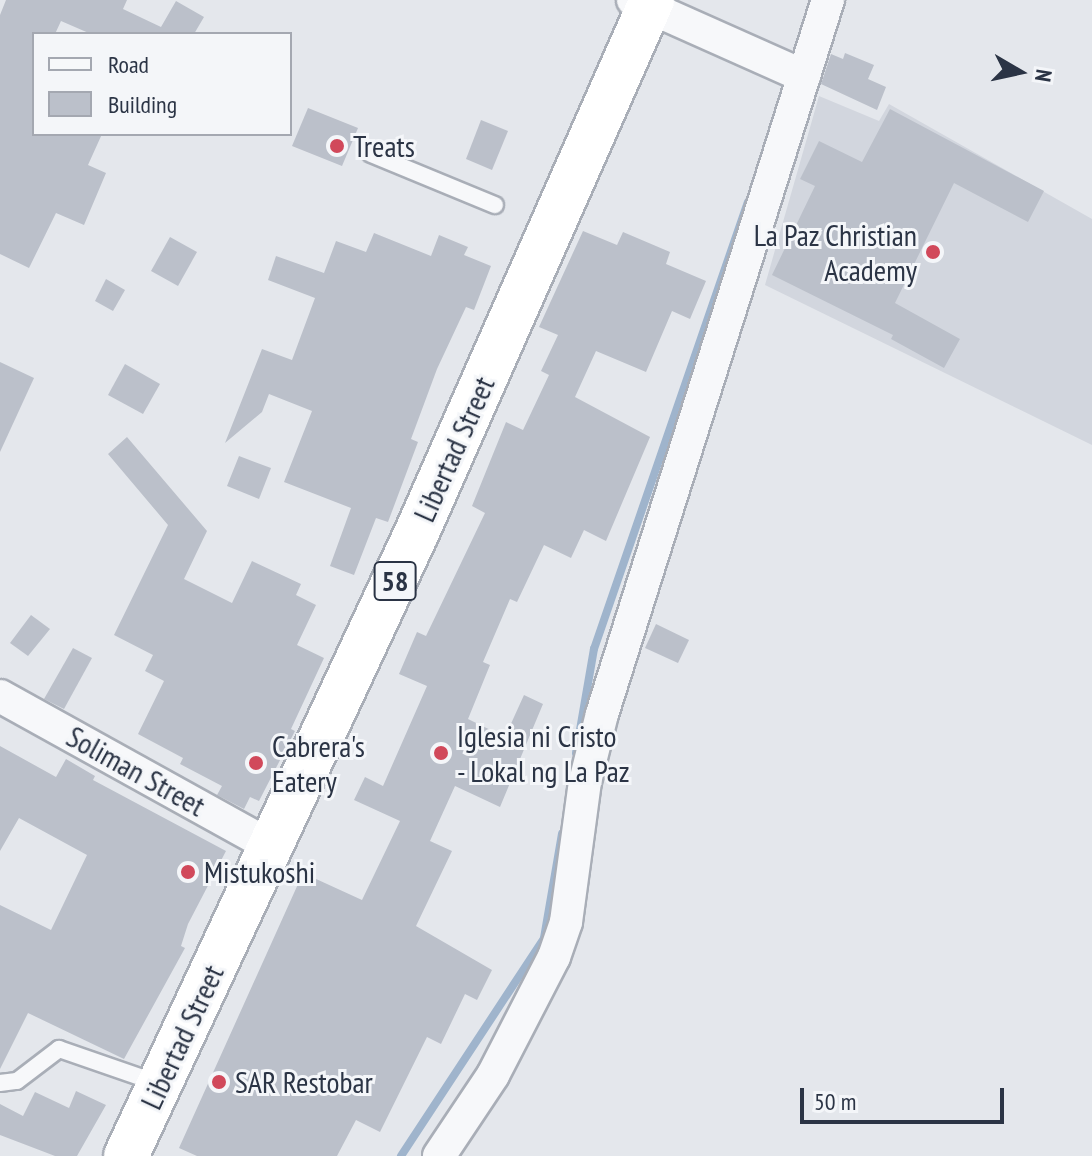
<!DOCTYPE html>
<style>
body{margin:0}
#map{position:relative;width:1092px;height:1156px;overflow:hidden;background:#e4e7ec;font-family:"PT Sans Narrow",sans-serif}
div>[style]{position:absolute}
.built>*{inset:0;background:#d2d6de}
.stream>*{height:8px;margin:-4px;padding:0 4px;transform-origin:4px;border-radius:4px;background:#9fb4cc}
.building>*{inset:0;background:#bbc0ca}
.roads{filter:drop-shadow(2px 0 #a9aeb7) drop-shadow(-2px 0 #a9aeb7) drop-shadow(0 2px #a9aeb7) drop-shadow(0 -2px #a9aeb7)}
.service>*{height:16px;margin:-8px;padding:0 8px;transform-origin:8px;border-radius:8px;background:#f7f8fa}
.minor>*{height:32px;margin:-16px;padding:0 16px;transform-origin:16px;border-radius:16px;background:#f7f8fa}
.trunk>*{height:44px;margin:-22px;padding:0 22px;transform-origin:22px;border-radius:22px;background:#fff}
.dots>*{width:22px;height:22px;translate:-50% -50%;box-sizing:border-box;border:4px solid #f4f6f9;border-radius:50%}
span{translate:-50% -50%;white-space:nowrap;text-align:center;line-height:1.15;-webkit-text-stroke:6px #f4f6f9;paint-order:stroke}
.shield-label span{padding:2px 6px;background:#f4f6f9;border:2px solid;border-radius:6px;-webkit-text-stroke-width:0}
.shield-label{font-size:28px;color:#2b3445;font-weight:700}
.poi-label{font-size:30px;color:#2b3445}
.left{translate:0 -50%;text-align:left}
.right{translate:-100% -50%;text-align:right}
.street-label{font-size:30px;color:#2b3445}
.legend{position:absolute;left:32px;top:32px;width:260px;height:104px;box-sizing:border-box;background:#f4f6f9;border:2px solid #a4a8b1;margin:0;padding:10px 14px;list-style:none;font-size:24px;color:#2b3445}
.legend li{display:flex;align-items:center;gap:16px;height:40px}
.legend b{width:40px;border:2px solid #a4a8b1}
.north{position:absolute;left:980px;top:32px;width:80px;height:80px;-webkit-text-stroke:6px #f4f6f9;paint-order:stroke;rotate:99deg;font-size:22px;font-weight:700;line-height:32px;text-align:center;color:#2b3445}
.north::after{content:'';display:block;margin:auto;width:28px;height:36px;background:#2b3445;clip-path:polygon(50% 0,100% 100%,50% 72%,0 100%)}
.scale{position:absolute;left:800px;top:1088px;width:204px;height:36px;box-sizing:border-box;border:4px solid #2b3445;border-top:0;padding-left:10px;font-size:24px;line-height:28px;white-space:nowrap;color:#2b3445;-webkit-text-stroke:6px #f4f6f9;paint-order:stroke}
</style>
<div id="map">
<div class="built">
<div style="clip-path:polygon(819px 96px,879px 121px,889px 104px,1092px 219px,1092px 445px,765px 285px)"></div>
</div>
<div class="stream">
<div style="left:576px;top:753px;width:106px;rotate:-80.2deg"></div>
<div style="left:594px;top:649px;width:473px;rotate:-71deg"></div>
<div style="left:401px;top:1156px;width:261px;rotate:-56.7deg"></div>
<div style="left:544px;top:938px;width:106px;rotate:-80.2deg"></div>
</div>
<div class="building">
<div style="clip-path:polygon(6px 0,127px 0,123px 9px,161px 27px,176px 1px,204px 17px,194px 34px,91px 34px,61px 21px,55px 34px,34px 34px,34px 134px,102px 134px,88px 165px,106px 173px,84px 225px,56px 213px,29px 268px,0 254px,0 15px)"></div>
<div style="clip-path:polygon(845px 53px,874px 65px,868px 79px,886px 87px,877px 110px,821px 84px,831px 54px,843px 59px)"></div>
<div style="clip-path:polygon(308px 108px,358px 128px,342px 166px,292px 146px)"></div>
<div style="clip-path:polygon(890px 109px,1044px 191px,1028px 222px,954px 183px,895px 303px,960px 339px,944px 368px,891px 339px,893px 335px,772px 275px,815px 186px,800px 179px,819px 141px,862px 162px)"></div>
<div style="clip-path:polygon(481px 120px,508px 131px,492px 170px,466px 159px)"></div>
<div style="clip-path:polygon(583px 231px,617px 245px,623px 232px,670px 252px,666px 264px,706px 281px,690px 319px,672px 311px,646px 372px,596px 351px,575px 397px,650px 437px,606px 541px,584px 530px,571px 558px,544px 545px,517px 602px,510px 599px,483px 662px,490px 665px,468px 719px,505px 737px,524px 695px,543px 704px,500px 807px,455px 786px,430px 841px,452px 851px,416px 926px,492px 970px,477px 1000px,465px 994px,441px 1044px,427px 1037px,380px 1132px,356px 1120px,337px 1156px,197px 1156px,179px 1148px,303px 873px,362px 900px,400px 821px,354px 800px,365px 777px,383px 786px,427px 686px,399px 674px,417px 632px,426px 636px,485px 513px,472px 506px,506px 422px,523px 430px,549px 375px,541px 371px,558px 335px,539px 327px)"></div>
<div style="clip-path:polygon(374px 233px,431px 256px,439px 235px,468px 247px,464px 255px,491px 266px,474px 310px,466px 307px,437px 369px,411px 439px,418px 442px,388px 522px,376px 518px,354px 575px,330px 566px,351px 508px,284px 482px,312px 411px,269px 394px,262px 412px,225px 443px,262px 349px,292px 360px,315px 298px,268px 280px,276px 256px,324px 273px,336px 241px,366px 252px)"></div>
<div style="clip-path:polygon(170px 237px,197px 252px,178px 286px,151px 271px)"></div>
<div style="clip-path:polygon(106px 279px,125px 290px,113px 311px,95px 301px)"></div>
<div style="clip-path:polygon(0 362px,34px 378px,0 452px)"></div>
<div style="clip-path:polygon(125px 364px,160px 384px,143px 414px,108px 395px)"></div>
<div style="clip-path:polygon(127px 437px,207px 531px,184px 579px,232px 603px,252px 561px,301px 584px,296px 595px,316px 605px,297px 645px,324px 658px,291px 729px,295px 731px,259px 801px,250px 797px,244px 809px,217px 795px,222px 786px,180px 764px,183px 758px,138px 734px,164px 681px,145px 671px,153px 655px,114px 635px,168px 525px,108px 454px)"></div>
<div style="clip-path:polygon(239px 456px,271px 468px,259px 499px,227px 486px)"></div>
<div style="clip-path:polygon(31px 615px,50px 629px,28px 656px,10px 643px)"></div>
<div style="clip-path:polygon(656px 624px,689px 640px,678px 663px,645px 648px)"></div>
<div style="clip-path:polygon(73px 648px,92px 658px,64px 709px,44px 699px)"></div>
<div style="clip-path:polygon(0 746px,56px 777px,66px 759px,95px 776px,93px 780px,226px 851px,188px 924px,181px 946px,185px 948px,124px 1059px,28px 1013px,0 1069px,0 905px,51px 930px,87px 855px,19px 818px,0 851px)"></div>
<div style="clip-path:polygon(76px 1091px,106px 1105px,77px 1156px,55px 1156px,0 1135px,0 1104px,23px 1116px,35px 1092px,69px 1108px)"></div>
</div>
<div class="roads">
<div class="service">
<div style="left:371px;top:154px;width:134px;rotate:22.4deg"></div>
<div style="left:0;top:1083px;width:17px;rotate:-7deg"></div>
<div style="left:17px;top:1081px;width:53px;rotate:-37.3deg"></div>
<div style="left:59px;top:1049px;width:104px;rotate:19.1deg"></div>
</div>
<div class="minor">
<div style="left:633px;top:0;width:187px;rotate:24deg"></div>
<div style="left:0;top:696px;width:311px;rotate:29deg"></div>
<div style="left:439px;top:1156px;width:97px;rotate:-56.3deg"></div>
<div style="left:493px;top:1075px;width:133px;rotate:-62.7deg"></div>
<div style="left:554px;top:957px;width:37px;rotate:-71deg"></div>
<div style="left:566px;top:922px;width:141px;rotate:-82.3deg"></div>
<div style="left:585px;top:782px;width:70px;rotate:-76deg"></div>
<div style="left:602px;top:714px;width:749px;rotate:-72.44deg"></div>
</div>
<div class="trunk">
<div style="left:126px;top:1156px;width:689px;rotate:-65deg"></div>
<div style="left:417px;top:532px;width:582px;rotate:-66.17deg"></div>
</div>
</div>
<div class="dots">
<div style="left:337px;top:146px;background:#d1495b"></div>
<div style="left:933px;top:252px;background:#d1495b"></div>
<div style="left:441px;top:753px;background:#d1495b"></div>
<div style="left:256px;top:763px;background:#d1495b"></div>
<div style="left:188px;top:872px;background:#d1495b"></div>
<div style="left:219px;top:1082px;background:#d1495b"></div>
</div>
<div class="shield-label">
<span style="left:395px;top:581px">58</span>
</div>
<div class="poi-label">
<span class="left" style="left:353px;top:146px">Treats</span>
<span class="right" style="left:917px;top:252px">La Paz Christian<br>Academy</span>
<span class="left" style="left:457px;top:753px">Iglesia ni Cristo<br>- Lokal ng La Paz</span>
<span class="left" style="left:272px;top:763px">Cabrera's<br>Eatery</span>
<span class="left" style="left:204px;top:872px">Mistukoshi</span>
<span class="left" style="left:235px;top:1082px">SAR Restobar</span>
</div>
<div class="street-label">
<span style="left:454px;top:449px;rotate:-66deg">Libertad Street</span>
<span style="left:136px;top:771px;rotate:29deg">Soliman Street</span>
<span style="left:182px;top:1037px;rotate:-65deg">Libertad Street</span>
</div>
<ul class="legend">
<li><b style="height:10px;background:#f7f8fa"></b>Road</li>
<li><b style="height:22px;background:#bbc0ca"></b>Building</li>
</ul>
<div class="north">N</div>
<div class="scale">50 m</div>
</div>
